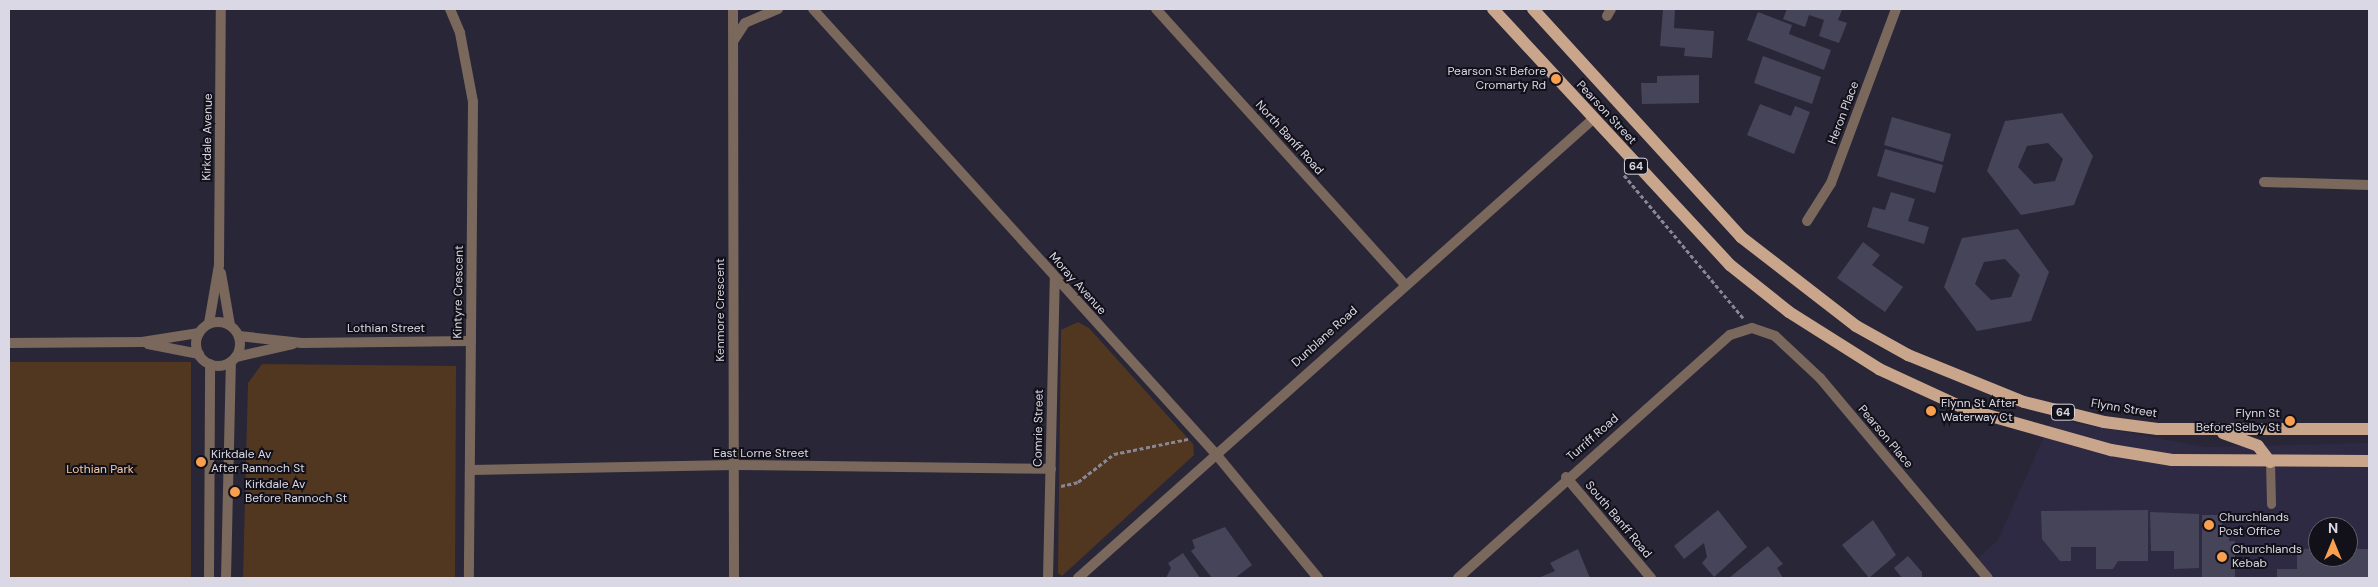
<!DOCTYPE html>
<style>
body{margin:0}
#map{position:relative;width:2378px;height:587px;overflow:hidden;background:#292638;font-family:"DM Sans",sans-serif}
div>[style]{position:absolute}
.built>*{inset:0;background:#2e2a43}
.green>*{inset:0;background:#513620}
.building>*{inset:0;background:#464458}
.path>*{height:3px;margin-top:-1.5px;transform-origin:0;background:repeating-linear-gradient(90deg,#898796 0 4px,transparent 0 6.5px)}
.lane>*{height:9px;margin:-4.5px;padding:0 4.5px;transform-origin:4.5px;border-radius:4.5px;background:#79685b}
.street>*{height:10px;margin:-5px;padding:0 5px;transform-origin:5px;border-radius:5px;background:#79685b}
.street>.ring{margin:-5px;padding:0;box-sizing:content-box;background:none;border:10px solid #79685b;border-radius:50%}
.primary>*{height:12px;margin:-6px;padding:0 6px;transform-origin:6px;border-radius:6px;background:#c9a68b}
.dots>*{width:14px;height:14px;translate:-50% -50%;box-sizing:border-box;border:2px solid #121119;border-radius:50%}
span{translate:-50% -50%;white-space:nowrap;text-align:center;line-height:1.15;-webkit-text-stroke:4px #121119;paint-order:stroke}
.shield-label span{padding:1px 4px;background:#121119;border:1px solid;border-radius:4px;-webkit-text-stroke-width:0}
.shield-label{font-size:11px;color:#d9d8e4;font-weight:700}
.poi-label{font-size:12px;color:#d9d8e4}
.right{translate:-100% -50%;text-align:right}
.left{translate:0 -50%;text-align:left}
.street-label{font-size:12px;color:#d9d8e4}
.park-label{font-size:12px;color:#fac8a2}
.frame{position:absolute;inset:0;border:10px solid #d9d8e4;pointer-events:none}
.north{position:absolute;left:2308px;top:517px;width:50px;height:50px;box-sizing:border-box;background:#121119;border:1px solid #62616a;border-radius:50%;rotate:0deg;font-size:14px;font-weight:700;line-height:20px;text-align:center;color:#d9d8e4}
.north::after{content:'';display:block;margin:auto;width:18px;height:22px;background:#fa9f50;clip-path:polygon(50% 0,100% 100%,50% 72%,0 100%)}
</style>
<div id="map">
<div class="built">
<div style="clip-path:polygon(evenodd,2052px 419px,2206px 447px,2369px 443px,2369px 578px,1992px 578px,1977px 559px,1998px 540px,2052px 419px,2318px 527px,2348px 527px,2348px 557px,2318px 557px,2318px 527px)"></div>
</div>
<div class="green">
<div style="clip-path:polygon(1078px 322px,1089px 328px,1193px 444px,1194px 455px,1062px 576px,1058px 573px,1061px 330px)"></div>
<div style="clip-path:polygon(9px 362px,191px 362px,191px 578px,9px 578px)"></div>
<div style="clip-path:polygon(262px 364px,456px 366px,455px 578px,243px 578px,248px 383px)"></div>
</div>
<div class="building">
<div style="clip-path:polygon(1663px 9px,1675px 9px,1674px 28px,1714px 31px,1712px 58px,1684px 56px,1685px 48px,1660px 46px)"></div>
<div style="clip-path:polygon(1787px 9px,1849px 9px,1842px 10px,1838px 20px,1847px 23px,1839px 43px,1819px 36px,1824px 20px,1809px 15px,1805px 27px,1783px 19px)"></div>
<div style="clip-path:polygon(1758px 12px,1792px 25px,1789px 34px,1831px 50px,1824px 70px,1747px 40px)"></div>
<div style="clip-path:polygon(1763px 56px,1821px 77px,1812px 104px,1754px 83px)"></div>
<div style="clip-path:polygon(1699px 75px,1699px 103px,1642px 104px,1641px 83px,1657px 83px,1657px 76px)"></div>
<div style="clip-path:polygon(1760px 104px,1791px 116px,1795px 106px,1810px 112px,1794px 154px,1747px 135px)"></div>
<div style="clip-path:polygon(evenodd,2062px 113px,2093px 156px,2074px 205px,2021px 215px,1987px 171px,2005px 121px,2062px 113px,2048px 143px,2063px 159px,2055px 181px,2034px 184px,2018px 167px,2027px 146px,2048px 143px)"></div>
<div style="clip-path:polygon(1892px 117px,1951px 134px,1943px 162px,1884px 145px)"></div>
<div style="clip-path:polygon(1885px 149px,1943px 165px,1935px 193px,1877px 176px)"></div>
<div style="clip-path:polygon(1891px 192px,1915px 199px,1908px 221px,1929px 227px,1924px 244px,1867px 227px,1873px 207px,1885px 210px)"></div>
<div style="clip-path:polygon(evenodd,2018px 229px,2049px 272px,2031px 321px,1977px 331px,1944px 287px,1962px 238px,2018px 229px,2005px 259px,2020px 275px,2011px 297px,1991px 300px,1975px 284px,1984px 262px,2005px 259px)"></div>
<div style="clip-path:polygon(1863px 242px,1880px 255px,1872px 265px,1903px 287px,1885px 312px,1837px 278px)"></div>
<div style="clip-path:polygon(1718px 510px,1747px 547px,1714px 577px,1702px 563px,1707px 557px,1704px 543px,1684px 559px,1674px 546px)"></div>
<div style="clip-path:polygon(2148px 510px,2148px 561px,2118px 561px,2113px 569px,2096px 569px,2096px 547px,2071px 547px,2071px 561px,2060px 561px,2042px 539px,2041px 511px)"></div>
<div style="clip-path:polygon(2150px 512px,2199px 514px,2199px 568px,2174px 569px,2174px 551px,2151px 551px)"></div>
<div style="clip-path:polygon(2202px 515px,2222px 515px,2222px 528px,2229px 528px,2229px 541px,2235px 541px,2235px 578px,2202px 578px)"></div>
<div style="clip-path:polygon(1873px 520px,1896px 555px,1869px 578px,1842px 545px)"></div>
<div style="clip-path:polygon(1225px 527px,1252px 565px,1235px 578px,1212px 578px,1191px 551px,1195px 548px,1192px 540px)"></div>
<div style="clip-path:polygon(1768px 546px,1783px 564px,1777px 568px,1783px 578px,1729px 578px)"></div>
<div style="clip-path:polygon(1578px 549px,1590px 578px,1538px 578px,1555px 571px,1550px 563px)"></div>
<div style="clip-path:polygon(2297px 549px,2318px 549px,2318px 557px,2348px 557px,2348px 549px,2369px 549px,2369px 578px,2277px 578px,2277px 569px,2297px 569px)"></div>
<div style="clip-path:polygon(1183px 553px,1200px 578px,1166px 578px,1171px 568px,1168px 563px)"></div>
<div style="clip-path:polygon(1908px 556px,1922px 572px,1922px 578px,1902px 578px,1894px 568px)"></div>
</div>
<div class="path">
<div style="left:1624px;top:175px;width:186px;rotate:50.2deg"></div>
<div style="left:1061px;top:486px;width:17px;rotate:-13deg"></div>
<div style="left:1078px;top:482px;width:46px;rotate:-37.9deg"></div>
<div style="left:1114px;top:454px;width:76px;rotate:-11.5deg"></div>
</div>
<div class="lane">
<div style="left:2270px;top:462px;width:42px;rotate:88.6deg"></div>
</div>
<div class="street">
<div style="left:450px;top:9px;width:26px;rotate:67deg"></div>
<div style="left:460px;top:33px;width:70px;rotate:79.3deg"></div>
<div style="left:473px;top:102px;width:476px;rotate:90.5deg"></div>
<div style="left:733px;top:9px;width:569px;rotate:89.9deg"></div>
<div style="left:813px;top:9px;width:599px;rotate:47.84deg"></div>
<div style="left:1215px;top:453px;width:162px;rotate:50.5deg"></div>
<div style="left:1156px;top:9px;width:370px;rotate:47.9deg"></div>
<div style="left:1607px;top:16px;width:8px;rotate:-60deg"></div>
<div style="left:734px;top:40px;width:20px;rotate:-57deg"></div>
<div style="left:745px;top:23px;width:36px;rotate:-23deg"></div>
<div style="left:2264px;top:182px;width:105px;rotate:1.6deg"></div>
<div style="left:1807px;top:221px;width:45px;rotate:-57.7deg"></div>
<div style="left:1831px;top:183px;width:186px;rotate:-69.5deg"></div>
<div style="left:221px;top:273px;width:53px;rotate:80.2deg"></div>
<div class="ring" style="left:196px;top:322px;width:34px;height:34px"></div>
<div style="left:209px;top:323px;width:59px;rotate:-80.2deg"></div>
<div style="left:219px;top:265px;width:256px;rotate:-89.6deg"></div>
<div style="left:239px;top:336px;width:63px;rotate:6.3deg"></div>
<div style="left:302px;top:343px;width:169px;rotate:-0.7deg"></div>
<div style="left:9px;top:343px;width:133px;rotate:-0.4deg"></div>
<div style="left:142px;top:342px;width:58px;rotate:-9deg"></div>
<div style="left:148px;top:344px;width:52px;rotate:11.1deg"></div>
<div style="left:236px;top:357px;width:58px;rotate:-12.8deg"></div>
<div style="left:471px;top:470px;width:263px;rotate:-1.1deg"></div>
<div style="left:734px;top:465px;width:317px;rotate:0.7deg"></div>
<div style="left:1566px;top:477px;width:132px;rotate:49.9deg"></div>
<div style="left:209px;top:578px;width:214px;rotate:-89.7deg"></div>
<div style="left:226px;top:578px;width:216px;rotate:-88.7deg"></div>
<div style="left:1048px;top:578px;width:300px;rotate:-88.7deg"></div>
<div style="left:1078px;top:578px;width:688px;rotate:-41.7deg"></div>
<div style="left:1458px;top:578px;width:365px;rotate:-41.8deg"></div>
<div style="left:1730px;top:335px;width:23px;rotate:-18deg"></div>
<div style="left:1752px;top:328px;width:24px;rotate:19deg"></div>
<div style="left:1775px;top:336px;width:62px;rotate:43deg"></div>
<div style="left:1820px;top:378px;width:261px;rotate:50deg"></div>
</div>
<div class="primary">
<div style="left:1493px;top:9px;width:349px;rotate:47.2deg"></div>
<div style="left:1730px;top:265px;width:75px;rotate:38.5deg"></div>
<div style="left:1789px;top:312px;width:107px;rotate:32.3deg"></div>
<div style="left:1879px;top:369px;width:96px;rotate:24.7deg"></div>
<div style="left:1966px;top:409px;width:151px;rotate:15.8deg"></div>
<div style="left:2111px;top:450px;width:62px;rotate:9.3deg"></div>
<div style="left:2172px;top:460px;width:197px;rotate:0.3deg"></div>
<div style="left:1533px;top:9px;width:309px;rotate:47.6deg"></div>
<div style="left:1741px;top:237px;width:145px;rotate:37.7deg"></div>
<div style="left:1856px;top:326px;width:60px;rotate:29.1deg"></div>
<div style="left:1908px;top:355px;width:125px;rotate:22.1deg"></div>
<div style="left:2024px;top:402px;width:82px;rotate:14deg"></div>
<div style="left:2104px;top:422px;width:54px;rotate:7.4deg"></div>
<div style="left:2158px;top:429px;width:211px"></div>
<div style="left:2223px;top:433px;width:37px;rotate:20deg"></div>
<div style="left:2258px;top:446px;width:20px;rotate:53deg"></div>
</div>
<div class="dots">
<div style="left:1556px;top:79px;background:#fa9f50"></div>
<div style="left:1931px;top:411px;background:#fa9f50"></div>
<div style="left:2290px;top:421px;background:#fa9f50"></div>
<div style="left:201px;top:462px;background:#fa9f50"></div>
<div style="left:235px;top:492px;background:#fa9f50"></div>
<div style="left:2209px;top:525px;background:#fa9f50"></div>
<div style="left:2222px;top:557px;background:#fa9f50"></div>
</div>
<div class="shield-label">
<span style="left:1636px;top:166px">64</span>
<span style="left:2063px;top:412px">64</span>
</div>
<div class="poi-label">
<span class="right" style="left:1546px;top:79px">Pearson St Before<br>Cromarty Rd</span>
<span class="left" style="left:1941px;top:411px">Flynn St After<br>Waterway Ct</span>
<span class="right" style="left:2280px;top:421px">Flynn St<br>Before Selby St</span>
<span class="left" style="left:211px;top:462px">Kirkdale Av<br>After Rannoch St</span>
<span class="left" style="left:245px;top:492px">Kirkdale Av<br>Before Rannoch St</span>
<span class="left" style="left:2219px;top:525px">Churchlands<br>Post Office</span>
<span class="left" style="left:2232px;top:557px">Churchlands<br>Kebab</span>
</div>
<div class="street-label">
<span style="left:1606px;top:113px;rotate:47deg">Pearson Street</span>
<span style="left:1844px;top:113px;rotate:-69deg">Heron Place</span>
<span style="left:208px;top:137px;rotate:-89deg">Kirkdale Avenue</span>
<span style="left:1289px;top:138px;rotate:48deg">North Banff Road</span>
<span style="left:1077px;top:284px;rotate:48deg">Moray Avenue</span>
<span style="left:459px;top:292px;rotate:-89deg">Kintyre Crescent</span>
<span style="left:721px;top:310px;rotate:-90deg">Kenmore Crescent</span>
<span style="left:386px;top:329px">Lothian Street</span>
<span style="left:1325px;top:337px;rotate:-42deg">Dunblane Road</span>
<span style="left:2124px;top:409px;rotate:9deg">Flynn Street</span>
<span style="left:1039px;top:428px;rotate:-89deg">Comrie Street</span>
<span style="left:1885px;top:437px;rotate:50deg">Pearson Place</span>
<span style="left:1593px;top:438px;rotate:-41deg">Turriff Road</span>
<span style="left:761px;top:454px">East Lorne Street</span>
<span style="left:1618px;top:520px;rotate:50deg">South Banff Road</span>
</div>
<div class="park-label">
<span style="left:100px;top:470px">Lothian Park</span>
</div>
<div class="frame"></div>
<div class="north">N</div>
</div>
